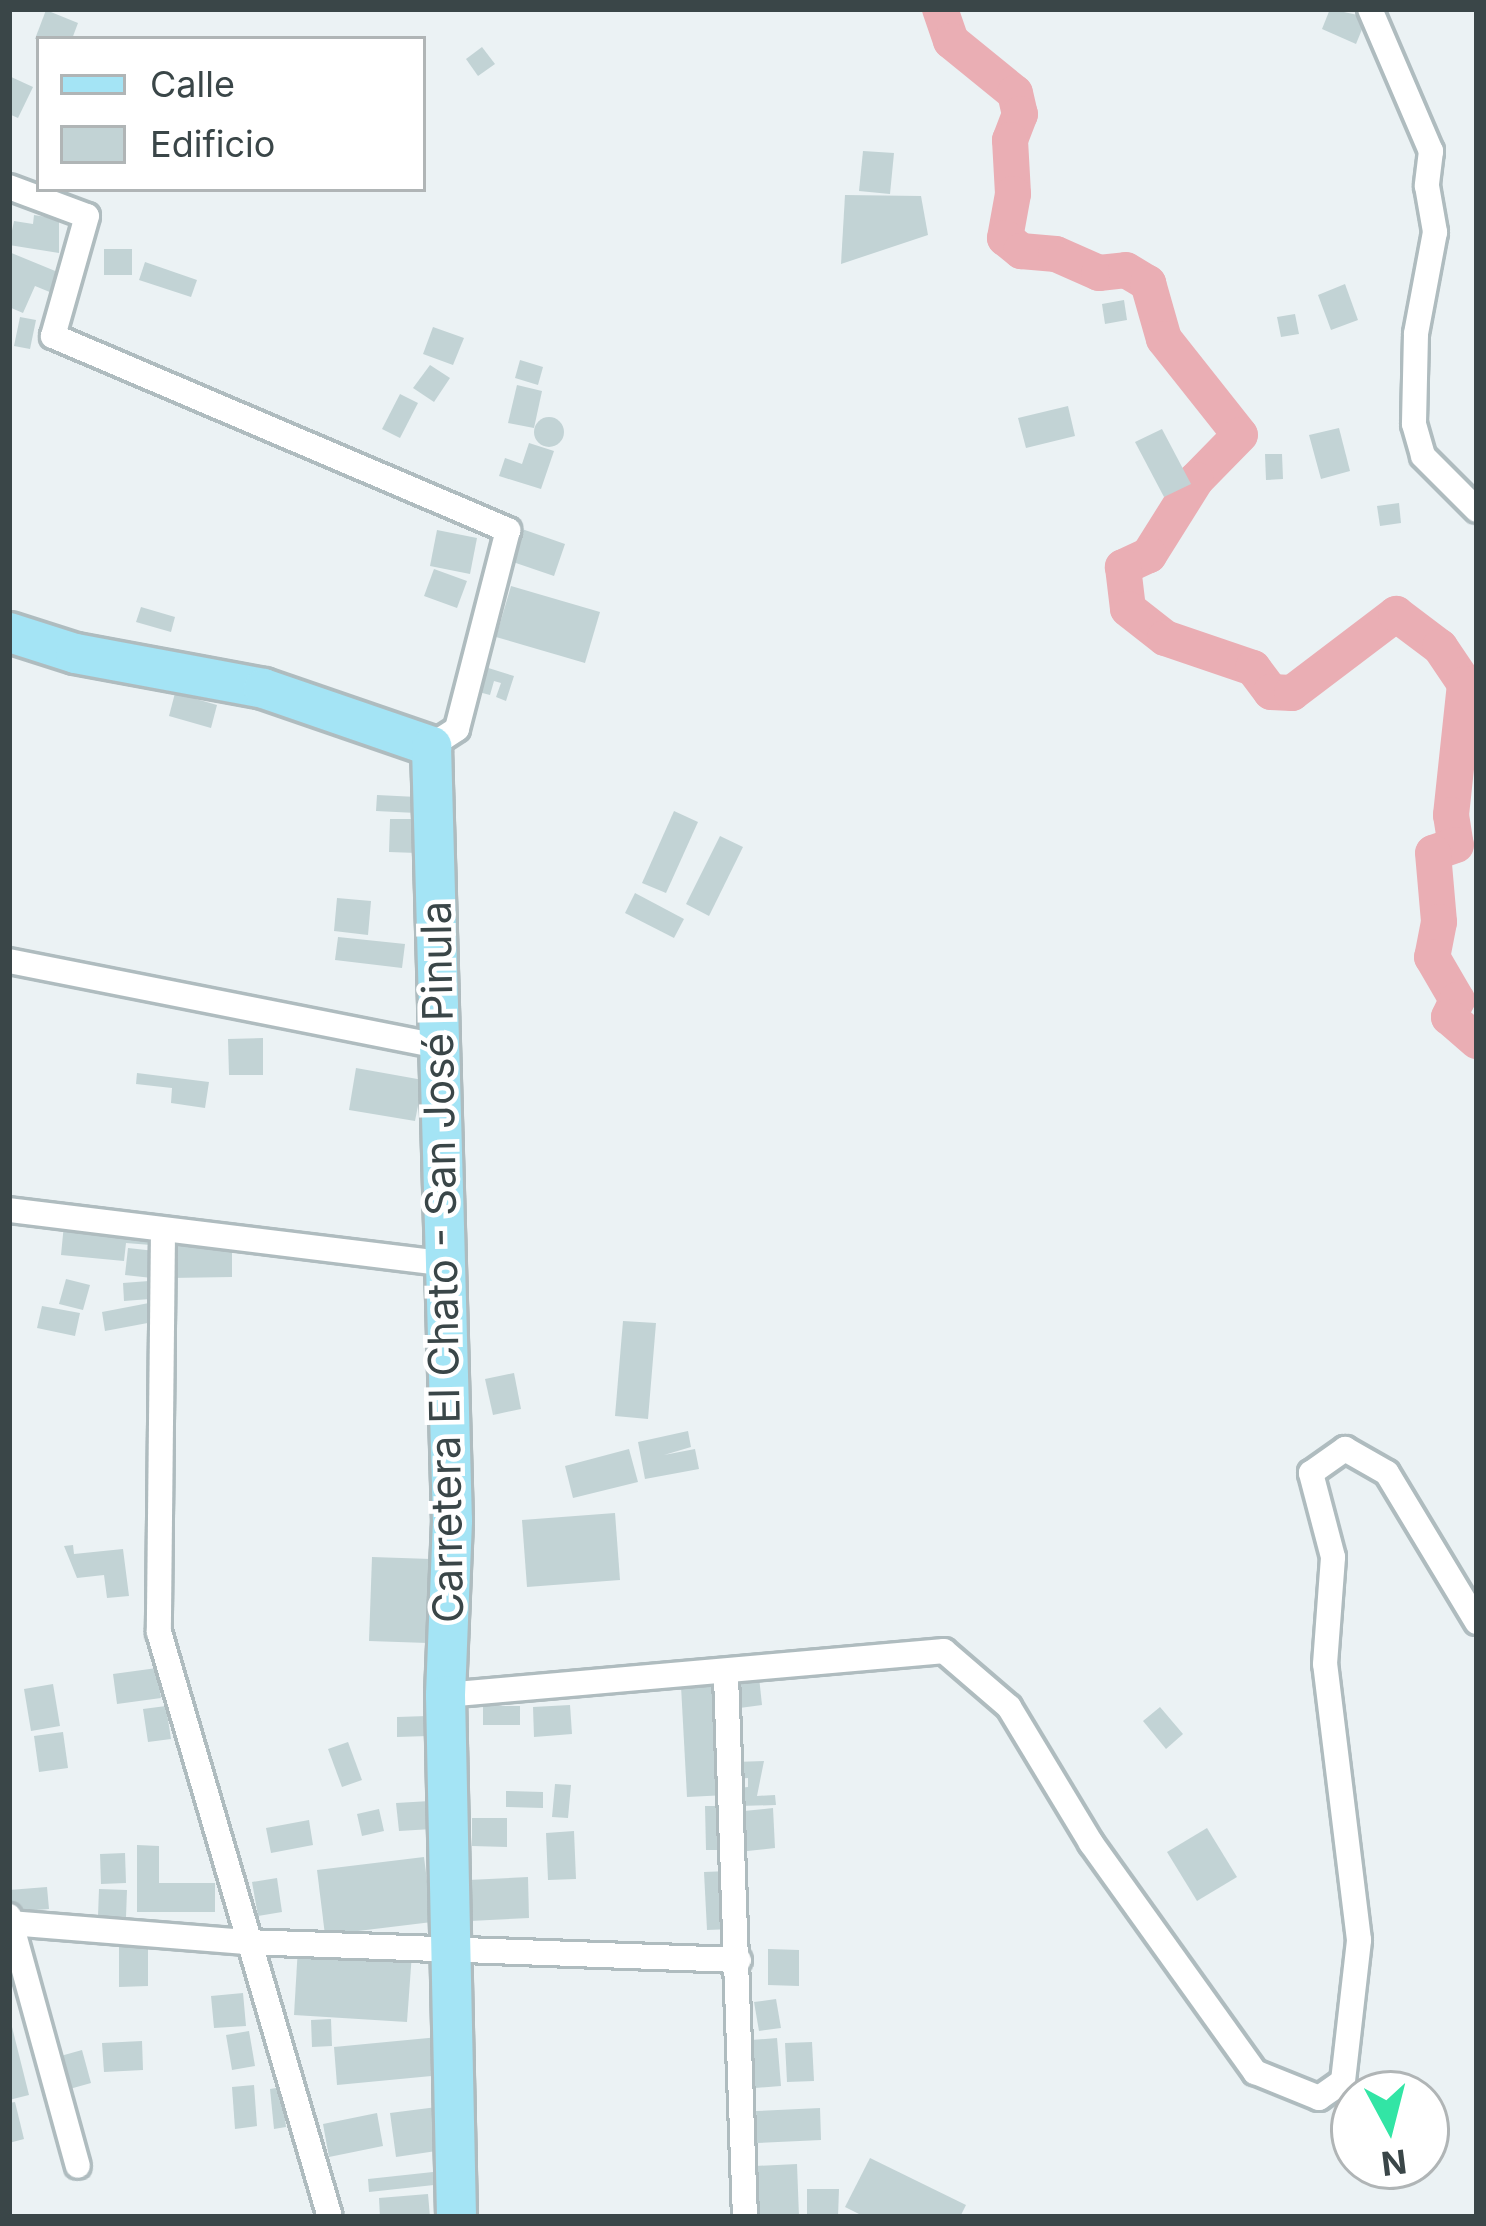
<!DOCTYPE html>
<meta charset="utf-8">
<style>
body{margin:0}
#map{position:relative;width:1486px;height:2226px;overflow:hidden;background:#ebf2f4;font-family:Inter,sans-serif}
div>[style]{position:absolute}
.river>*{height:36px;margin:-18px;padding:0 18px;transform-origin:18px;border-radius:18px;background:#eaaeb4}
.building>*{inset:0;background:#c2d3d5}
.round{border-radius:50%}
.roads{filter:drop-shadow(3px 0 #afbcbf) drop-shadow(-3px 0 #afbcbf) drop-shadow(0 3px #afbcbf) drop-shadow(0 -3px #afbcbf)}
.minor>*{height:24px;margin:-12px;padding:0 12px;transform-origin:12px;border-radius:12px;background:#fff}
.primary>*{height:39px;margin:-19.5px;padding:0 19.5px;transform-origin:19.5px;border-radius:19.5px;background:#a4e4f5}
span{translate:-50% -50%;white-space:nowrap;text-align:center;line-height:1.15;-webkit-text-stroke:9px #fff;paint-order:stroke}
.street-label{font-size:42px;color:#3a4648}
.frame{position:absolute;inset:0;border:12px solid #3a4648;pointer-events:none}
.legend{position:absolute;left:36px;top:36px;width:390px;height:156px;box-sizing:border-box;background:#fff;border:3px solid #b0b5b6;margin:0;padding:15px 21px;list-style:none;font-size:36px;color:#3a4648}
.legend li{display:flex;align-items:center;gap:24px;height:60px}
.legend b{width:60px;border:3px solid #b0b5b6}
.north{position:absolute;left:1330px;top:2070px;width:120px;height:120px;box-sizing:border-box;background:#fff;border:3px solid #b0b5b6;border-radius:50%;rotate:173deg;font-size:33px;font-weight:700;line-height:48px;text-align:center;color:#3a4648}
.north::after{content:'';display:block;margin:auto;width:42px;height:54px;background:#32e5a5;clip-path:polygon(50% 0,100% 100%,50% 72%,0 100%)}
</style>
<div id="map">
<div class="river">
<div style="left:940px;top:9px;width:34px;rotate:71deg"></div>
<div style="left:951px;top:41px;width:82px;rotate:39.1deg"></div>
<div style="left:1015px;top:93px;width:22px;rotate:77deg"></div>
<div style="left:1020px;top:114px;width:28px;rotate:111deg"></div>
<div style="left:1010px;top:140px;width:54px;rotate:86.8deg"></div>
<div style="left:1013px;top:194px;width:45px;rotate:100.3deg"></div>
<div style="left:1005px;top:238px;width:21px;rotate:39deg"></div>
<div style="left:1021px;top:251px;width:35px;rotate:5deg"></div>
<div style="left:1056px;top:254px;width:47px;rotate:23.8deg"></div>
<div style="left:1099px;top:273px;width:27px;rotate:-6deg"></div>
<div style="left:1126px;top:270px;width:26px;rotate:31deg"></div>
<div style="left:1148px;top:283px;width:58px;rotate:74.1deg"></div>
<div style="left:1164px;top:339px;width:122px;rotate:51.6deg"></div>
<div style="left:1240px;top:435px;width:63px;rotate:134.4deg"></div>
<div style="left:1196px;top:480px;width:89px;rotate:122.1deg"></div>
<div style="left:1149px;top:555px;width:29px;rotate:155deg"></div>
<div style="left:1123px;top:567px;width:42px;rotate:83.2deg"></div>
<div style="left:1128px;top:609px;width:47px;rotate:38.1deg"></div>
<div style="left:1165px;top:638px;width:93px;rotate:18.8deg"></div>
<div style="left:1253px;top:668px;width:30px;rotate:53deg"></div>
<div style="left:1271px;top:692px;width:21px;rotate:3deg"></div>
<div style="left:1292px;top:693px;width:131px;rotate:-37.2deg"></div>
<div style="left:1396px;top:614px;width:55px;rotate:36.9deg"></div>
<div style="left:1440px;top:647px;width:45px;rotate:56deg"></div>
<div style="left:1465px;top:684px;width:132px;rotate:96.1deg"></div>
<div style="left:1451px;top:815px;width:30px;rotate:81deg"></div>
<div style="left:1456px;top:845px;width:24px;rotate:161deg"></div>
<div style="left:1433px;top:853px;width:69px;rotate:85deg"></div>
<div style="left:1439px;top:922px;width:36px;rotate:101deg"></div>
<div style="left:1432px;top:957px;width:50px;rotate:59.8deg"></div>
<div style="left:1457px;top:1000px;width:19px;rotate:115deg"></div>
<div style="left:1449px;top:1017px;width:37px;rotate:41deg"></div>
</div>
<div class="building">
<div style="clip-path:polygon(1330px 9px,1367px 17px,1356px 44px,1322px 29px)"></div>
<div style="clip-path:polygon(46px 10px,78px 23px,72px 39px,35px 39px)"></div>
<div style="clip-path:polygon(482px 47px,495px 64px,478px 76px,466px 59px)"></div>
<div style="clip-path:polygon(9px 76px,33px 87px,18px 118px,9px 114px)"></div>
<div style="clip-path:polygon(863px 151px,894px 153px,890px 194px,859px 191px)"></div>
<div style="clip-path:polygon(845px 195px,921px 196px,928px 235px,841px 264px)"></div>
<div style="clip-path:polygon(34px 215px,59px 219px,59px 253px,9px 245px,14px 221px,33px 224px)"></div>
<div style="clip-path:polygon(104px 249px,132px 249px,132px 275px,104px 275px)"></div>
<div style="clip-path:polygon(9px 252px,65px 275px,57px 295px,35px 286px,23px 313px,9px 307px)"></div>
<div style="clip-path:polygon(145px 262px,197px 280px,191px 297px,139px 280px)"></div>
<div style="clip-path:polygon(1345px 284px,1358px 320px,1331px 330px,1318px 295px)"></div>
<div style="clip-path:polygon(1124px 300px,1127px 320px,1105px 324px,1102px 304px)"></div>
<div style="clip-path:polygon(1295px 314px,1299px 334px,1281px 337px,1277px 317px)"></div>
<div style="clip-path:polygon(20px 317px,36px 320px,30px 349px,14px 346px)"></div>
<div style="clip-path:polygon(433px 327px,464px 338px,453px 365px,423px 354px)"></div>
<div style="clip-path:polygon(520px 360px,543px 367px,538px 385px,515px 378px)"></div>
<div style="clip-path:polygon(430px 365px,450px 378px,434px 402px,413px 388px)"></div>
<div style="clip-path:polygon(517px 385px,542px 391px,534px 428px,508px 423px)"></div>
<div style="clip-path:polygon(400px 394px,418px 403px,400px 438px,382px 429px)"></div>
<div style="clip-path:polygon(1068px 406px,1075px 436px,1026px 448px,1018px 418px)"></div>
<div class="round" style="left:534px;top:417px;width:30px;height:30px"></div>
<div style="clip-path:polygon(1339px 428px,1350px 471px,1321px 479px,1309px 435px)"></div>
<div style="clip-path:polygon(1162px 429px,1191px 484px,1164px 497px,1135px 442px)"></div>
<div style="clip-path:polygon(529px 443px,554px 451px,541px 489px,499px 476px,505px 458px,522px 464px)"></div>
<div style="clip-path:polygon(1265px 454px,1282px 454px,1283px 479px,1266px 480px)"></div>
<div style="clip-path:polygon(1399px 503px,1401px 523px,1380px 526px,1377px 506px)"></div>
<div style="clip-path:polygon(522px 529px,565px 544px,554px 576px,510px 561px)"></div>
<div style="clip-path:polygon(437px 530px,477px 538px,470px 574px,430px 566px)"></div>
<div style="clip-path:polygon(434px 569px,467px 581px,457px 608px,424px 596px)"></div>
<div style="clip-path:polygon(511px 586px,600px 612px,585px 663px,496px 637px)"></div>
<div style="clip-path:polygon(141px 607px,175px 617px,171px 632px,136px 622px)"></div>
<div style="clip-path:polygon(482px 666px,514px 676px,506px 701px,496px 697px,501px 683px,494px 681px,490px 695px,475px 691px)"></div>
<div style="clip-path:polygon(175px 693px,217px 705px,211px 728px,169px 716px)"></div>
<div style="clip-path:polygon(377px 795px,417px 797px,416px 813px,376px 811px)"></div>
<div style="clip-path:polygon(674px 811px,698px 822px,666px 893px,642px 883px)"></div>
<div style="clip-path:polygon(390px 819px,418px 819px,417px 853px,389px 852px)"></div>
<div style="clip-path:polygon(720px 836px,743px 847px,709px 916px,686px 904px)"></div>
<div style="clip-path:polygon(635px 893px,684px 919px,674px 938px,625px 913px)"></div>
<div style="clip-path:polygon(337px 898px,371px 901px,368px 935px,334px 931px)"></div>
<div style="clip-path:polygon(338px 937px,405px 944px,402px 968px,335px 960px)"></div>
<div style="clip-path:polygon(263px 1038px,263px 1075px,229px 1075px,228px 1039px)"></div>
<div style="clip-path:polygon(356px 1068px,423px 1080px,415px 1121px,349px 1110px)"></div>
<div style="clip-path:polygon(137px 1073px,209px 1082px,205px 1108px,171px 1103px,172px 1088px,136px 1084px)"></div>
<div style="clip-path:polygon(64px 1224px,152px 1232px,151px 1245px,126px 1243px,124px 1261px,61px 1255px)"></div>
<div style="clip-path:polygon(232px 1244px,232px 1277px,170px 1278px,169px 1245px)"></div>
<div style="clip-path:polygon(128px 1248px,155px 1251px,152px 1278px,125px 1275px)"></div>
<div style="clip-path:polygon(66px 1279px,90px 1285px,83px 1310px,59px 1304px)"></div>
<div style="clip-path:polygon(149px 1281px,150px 1299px,124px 1301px,123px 1283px)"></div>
<div style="clip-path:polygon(149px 1303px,153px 1322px,105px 1331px,102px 1312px)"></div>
<div style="clip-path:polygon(42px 1306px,80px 1313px,75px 1336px,37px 1328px)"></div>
<div style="clip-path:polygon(623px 1321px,656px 1323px,648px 1419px,615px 1416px)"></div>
<div style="clip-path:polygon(514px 1373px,521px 1409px,493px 1415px,485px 1379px)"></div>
<div style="clip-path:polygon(688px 1431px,691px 1447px,664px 1455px,695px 1449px,699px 1469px,645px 1479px,638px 1442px)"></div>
<div style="clip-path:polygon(629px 1449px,638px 1482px,573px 1498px,565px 1466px)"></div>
<div style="clip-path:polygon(615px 1513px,620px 1580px,527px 1587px,522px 1520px)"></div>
<div style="clip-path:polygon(73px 1545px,74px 1554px,123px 1549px,129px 1596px,107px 1598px,104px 1575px,77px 1578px,64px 1546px)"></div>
<div style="clip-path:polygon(372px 1557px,431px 1559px,428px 1643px,369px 1641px)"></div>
<div style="clip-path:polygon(157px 1668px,161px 1698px,117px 1704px,113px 1674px)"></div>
<div style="clip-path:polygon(759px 1677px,762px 1705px,732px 1709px,729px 1680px)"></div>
<div style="clip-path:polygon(53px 1684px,60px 1726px,31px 1731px,24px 1689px)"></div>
<div style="clip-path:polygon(721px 1684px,727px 1795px,687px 1797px,681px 1686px)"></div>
<div style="clip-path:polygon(570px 1705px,572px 1734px,534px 1737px,533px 1707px)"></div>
<div style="clip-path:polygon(166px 1706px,171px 1739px,148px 1742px,143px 1709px)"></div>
<div style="clip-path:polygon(483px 1706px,520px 1706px,520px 1725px,483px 1725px)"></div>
<div style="clip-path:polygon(1160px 1707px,1183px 1734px,1166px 1749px,1143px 1721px)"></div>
<div style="clip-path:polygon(427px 1716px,428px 1736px,397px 1737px,397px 1717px)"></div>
<div style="clip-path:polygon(63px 1732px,68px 1768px,39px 1772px,34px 1736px)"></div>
<div style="clip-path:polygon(348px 1742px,362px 1780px,342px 1787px,328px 1749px)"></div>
<div style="clip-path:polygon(764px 1761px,757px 1796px,775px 1795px,776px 1805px,739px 1806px,738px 1788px,748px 1787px,748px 1778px,736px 1779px,735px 1762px)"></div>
<div style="clip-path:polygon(555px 1784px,571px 1785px,568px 1818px,552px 1817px)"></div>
<div style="clip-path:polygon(506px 1791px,543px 1792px,543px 1808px,506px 1807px)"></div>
<div style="clip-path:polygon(430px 1801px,432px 1829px,399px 1831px,396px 1803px)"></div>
<div style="clip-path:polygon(705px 1806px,728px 1806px,728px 1850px,706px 1850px)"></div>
<div style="clip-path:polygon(773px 1808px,775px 1848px,738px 1852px,734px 1812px)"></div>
<div style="clip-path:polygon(379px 1809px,384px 1831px,362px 1836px,357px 1814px)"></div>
<div style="clip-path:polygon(472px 1818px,507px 1818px,507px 1847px,472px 1846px)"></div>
<div style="clip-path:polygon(309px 1820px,313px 1845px,271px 1853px,266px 1828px)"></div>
<div style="clip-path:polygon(1207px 1828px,1237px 1877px,1197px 1901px,1167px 1852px)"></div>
<div style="clip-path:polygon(574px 1831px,576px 1879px,548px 1880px,546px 1833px)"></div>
<div style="clip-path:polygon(137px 1845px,159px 1846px,159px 1883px,215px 1883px,215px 1912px,137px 1912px)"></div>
<div style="clip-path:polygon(125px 1853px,126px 1883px,101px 1884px,100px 1854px)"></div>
<div style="clip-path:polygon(424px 1857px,432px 1922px,325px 1935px,317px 1870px)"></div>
<div style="clip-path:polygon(729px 1871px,732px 1929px,707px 1930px,704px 1872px)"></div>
<div style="clip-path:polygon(528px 1877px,529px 1918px,470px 1921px,468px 1880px)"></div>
<div style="clip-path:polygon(277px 1878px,282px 1912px,258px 1916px,252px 1882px)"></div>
<div style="clip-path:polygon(47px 1887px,49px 1909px,11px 1912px,9px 1890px)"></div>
<div style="clip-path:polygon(99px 1889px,127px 1890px,126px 1917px,98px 1916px)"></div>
<div style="clip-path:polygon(119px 1945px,148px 1945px,148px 1986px,119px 1987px)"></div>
<div style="clip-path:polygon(298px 1947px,412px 1953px,407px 2022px,294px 2015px)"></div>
<div style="clip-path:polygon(768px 1949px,799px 1950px,799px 1986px,768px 1985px)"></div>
<div style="clip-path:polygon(243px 1993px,246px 2026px,214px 2028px,211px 1996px)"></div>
<div style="clip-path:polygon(776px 1999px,781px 2028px,759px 2031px,754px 2002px)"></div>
<div style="clip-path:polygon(331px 2019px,332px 2046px,312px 2047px,311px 2020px)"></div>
<div style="clip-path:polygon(11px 2023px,29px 2095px,9px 2100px,9px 2024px)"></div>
<div style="clip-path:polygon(249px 2031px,255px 2066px,232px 2070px,226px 2035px)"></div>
<div style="clip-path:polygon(439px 2037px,442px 2075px,337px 2085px,334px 2047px)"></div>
<div style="clip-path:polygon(777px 2038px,781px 2086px,755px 2088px,751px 2040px)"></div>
<div style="clip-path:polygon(142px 2041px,143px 2070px,104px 2072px,102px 2043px)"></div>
<div style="clip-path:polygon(812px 2042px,814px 2081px,787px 2082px,785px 2043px)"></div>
<div style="clip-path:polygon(82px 2050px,91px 2083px,66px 2090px,57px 2057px)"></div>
<div style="clip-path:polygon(254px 2085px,257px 2126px,235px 2129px,232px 2087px)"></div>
<div style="clip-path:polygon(282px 2087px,286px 2127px,274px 2129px,270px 2089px)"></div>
<div style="clip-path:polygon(15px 2102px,24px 2139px,9px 2143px,9px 2103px)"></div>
<div style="clip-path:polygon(437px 2107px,443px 2150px,396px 2157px,390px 2113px)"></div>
<div style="clip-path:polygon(820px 2108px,821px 2140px,757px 2143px,756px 2111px)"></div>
<div style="clip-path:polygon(377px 2113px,383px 2146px,329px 2157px,323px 2124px)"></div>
<div style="clip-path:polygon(870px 2158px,966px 2205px,960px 2217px,865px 2217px,845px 2207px)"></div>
<div style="clip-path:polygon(797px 2164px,799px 2217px,756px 2217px,755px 2166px)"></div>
<div style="clip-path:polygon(433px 2172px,434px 2185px,369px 2192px,368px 2179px)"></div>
<div style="clip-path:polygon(807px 2189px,839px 2189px,838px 2217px,807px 2217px)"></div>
<div style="clip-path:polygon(428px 2194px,430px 2217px,380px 2217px,379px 2198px)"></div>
</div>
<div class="roads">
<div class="minor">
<div style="left:1370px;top:9px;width:155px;rotate:66.8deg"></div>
<div style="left:1431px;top:151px;width:35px;rotate:97deg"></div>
<div style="left:1427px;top:186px;width:47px;rotate:80.1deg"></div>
<div style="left:1435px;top:232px;width:104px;rotate:100.6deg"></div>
<div style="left:1416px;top:334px;width:90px;rotate:91.3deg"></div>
<div style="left:1414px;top:424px;width:33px;rotate:74deg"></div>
<div style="left:1423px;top:456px;width:76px;rotate:45deg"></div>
<div style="left:9px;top:187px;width:83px;rotate:20.4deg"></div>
<div style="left:87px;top:216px;width:125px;rotate:105.8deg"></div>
<div style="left:53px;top:336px;width:495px;rotate:23.1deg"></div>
<div style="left:508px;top:530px;width:205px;rotate:104.4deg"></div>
<div style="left:457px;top:729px;width:31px;rotate:147deg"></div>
<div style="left:9px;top:961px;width:437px;rotate:11.2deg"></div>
<div style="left:9px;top:1210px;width:435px;rotate:7deg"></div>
<div style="left:163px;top:1232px;width:400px;rotate:90.6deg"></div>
<div style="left:159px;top:1632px;width:609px;rotate:73.71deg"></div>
<div style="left:726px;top:1676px;width:541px;rotate:87.99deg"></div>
<div style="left:445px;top:1695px;width:501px;rotate:-5.04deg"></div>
<div style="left:944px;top:1651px;width:86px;rotate:40.7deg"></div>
<div style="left:1009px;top:1707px;width:159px;rotate:58.9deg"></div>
<div style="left:1091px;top:1843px;width:282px;rotate:54.4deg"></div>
<div style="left:1255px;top:2072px;width:69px;rotate:22.1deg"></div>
<div style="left:1319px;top:2098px;width:29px;rotate:-35deg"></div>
<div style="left:1343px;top:2081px;width:142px;rotate:-83.5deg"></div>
<div style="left:1359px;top:1940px;width:278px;rotate:-97deg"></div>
<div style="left:1325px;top:1664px;width:107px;rotate:-85.7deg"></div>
<div style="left:1333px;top:1557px;width:87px;rotate:-104.7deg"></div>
<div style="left:1311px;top:1473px;width:42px;rotate:-35.2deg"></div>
<div style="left:1345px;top:1449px;width:48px;rotate:29.7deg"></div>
<div style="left:1387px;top:1473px;width:174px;rotate:58.9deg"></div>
<div style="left:9px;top:1916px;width:259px;rotate:74.6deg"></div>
<div style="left:9px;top:1923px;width:238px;rotate:4.6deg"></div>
<div style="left:246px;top:1942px;width:493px;rotate:2.1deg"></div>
</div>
<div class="primary">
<div style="left:9px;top:632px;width:69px;rotate:17.7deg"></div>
<div style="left:75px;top:653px;width:191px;rotate:10.5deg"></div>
<div style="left:263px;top:688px;width:178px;rotate:19deg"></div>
<div style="left:431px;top:746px;width:774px;rotate:88.45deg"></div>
<div style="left:452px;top:1520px;width:175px;rotate:92.3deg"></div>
<div style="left:445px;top:1695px;width:522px;rotate:88.79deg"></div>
</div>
</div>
<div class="street-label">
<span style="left:442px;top:1262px;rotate:-91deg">Carretera El Chato - San José Pinula</span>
</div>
<div class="frame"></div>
<ul class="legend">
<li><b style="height:15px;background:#a4e4f5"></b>Calle</li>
<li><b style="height:33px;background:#c2d3d5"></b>Edificio</li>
</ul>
<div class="north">N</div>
</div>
